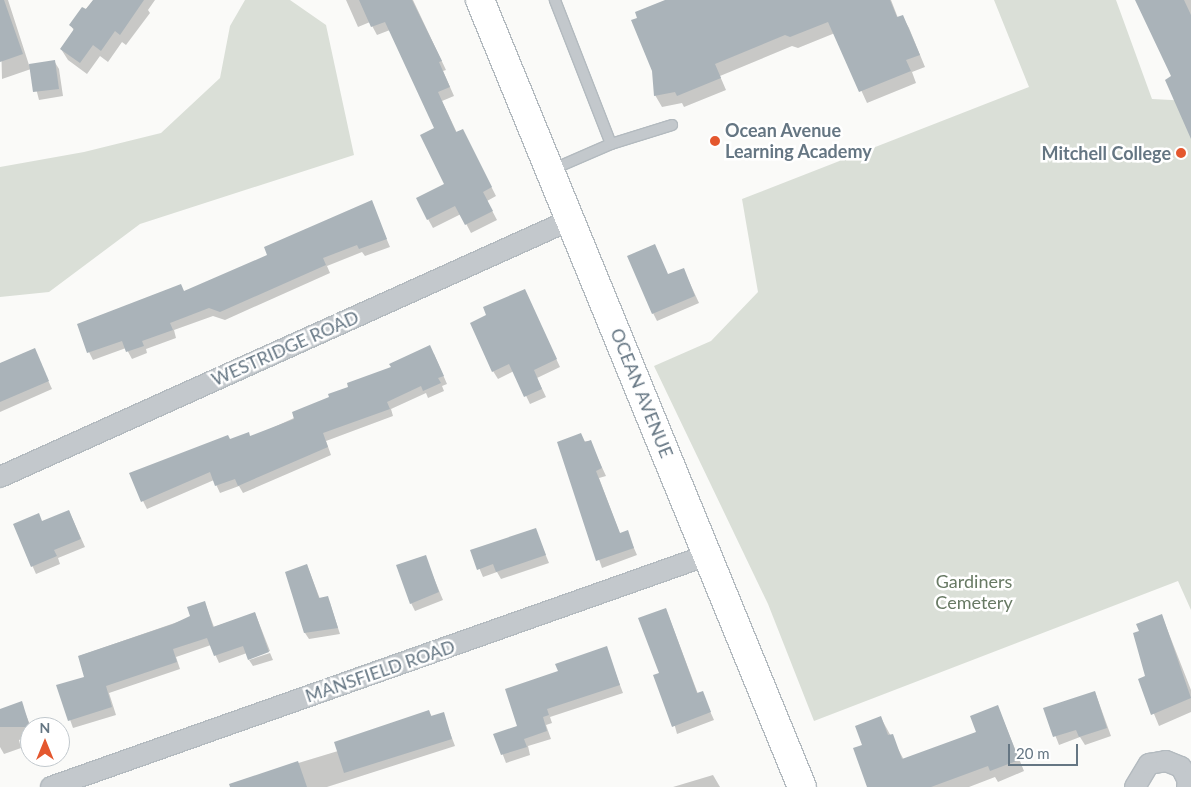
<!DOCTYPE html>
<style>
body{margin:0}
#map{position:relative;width:1191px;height:787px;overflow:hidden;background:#fafaf8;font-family:Lato,sans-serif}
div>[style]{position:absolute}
.green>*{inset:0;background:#dadfd7}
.shadow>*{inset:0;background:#0003}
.building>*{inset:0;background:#aab3b9}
.roads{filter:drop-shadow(1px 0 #b3babf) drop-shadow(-1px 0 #b3babf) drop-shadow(0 1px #b3babf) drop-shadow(0 -1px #b3babf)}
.lane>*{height:10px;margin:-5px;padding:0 5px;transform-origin:5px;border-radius:5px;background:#c3c8cc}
.street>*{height:20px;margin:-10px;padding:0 10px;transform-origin:10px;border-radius:10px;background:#c3c8cc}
.secondary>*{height:28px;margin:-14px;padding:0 14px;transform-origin:14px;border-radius:14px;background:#fff}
.dots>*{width:14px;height:14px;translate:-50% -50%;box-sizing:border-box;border:2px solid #fff;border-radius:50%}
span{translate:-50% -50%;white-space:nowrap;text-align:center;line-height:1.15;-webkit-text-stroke:5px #fff;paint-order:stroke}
.poi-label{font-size:18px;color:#657683;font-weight:700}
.left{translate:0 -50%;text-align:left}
.right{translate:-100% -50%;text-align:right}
.street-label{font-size:18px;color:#657683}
.park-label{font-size:18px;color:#687a64}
.north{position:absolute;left:20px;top:717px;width:50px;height:50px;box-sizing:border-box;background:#fff;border:1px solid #c1c8cd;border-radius:50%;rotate:0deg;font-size:14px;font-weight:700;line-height:20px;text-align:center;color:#657683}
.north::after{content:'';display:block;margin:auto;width:18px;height:22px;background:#e4572e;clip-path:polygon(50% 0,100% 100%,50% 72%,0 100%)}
.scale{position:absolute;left:1008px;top:744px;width:70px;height:22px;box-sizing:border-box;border:2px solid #657683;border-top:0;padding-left:6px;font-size:15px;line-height:18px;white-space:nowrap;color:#657683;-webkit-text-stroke:4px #fff;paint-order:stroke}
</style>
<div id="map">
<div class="green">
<div style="clip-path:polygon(245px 0,290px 0,326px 25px,354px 155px,140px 224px,49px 292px,0 297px,0 167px,84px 152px,161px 133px,220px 78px,230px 26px)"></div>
<div style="clip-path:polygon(994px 0,1116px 0,1152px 99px,1191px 101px,1191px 610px,1178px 581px,814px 721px,768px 604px,654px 366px,711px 341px,758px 292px,742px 199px,1029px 87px)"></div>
</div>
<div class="shadow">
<div style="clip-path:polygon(0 0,8px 0,29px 65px,54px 61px,59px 69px,63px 96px,39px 100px,31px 69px,2px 79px)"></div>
<div style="clip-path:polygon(94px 0,155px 0,148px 10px,150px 13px,126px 45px,122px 42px,108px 62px,100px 56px,87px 74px,68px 60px,61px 49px,74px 31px,71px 25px)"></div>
<div style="clip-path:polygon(346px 0,413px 0,446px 70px,443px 71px,454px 96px,442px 101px,457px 133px,467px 139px,496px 196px,487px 201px,497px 220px,471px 233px,461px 214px,433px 228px,428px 219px,446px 184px,436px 129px,390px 30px,377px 35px,370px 22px,358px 27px)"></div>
<div style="clip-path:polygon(669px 0,891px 0,898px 18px,902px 16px,909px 28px,925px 67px,912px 72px,916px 83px,867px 103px,835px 33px,798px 48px,792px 46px,720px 76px,726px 90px,684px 107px,682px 103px,662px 107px,655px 95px)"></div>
<div style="clip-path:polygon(1144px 0,1191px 0,1191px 126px,1173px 77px)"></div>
<div style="clip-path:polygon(371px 202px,390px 247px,365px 256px,362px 252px,327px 266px,330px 273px,225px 320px,213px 316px,174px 330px,176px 338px,146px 349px,147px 353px,132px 359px,126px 348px,93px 360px,89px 352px,184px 292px,269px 256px)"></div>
<div style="clip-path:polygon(668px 276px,687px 277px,699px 303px,657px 321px,653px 313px)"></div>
<div style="clip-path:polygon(528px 298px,560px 367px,537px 378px,546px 397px,530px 404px,514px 371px,498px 379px,493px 371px)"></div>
<div style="clip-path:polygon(434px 354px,447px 384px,442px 386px,444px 391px,428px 398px,426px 393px,391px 409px,393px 416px,326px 441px,331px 455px,243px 493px,239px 486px,220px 493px,214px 480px,147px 509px,143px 501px,131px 474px,230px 440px,250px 438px)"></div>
<div style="clip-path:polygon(38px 358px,52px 389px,0 412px,0 365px)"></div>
<div style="clip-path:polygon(590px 441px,606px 476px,599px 478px,620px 534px,627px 532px,637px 555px,602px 568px,558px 443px)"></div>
<div style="clip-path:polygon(69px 511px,85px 547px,58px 558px,60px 564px,36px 574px,14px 524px,42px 522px)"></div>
<div style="clip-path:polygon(535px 529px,549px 563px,501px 579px,497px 572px,483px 577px,472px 551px)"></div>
<div style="clip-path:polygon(425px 557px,443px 600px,415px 611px,411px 603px)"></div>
<div style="clip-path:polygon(307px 565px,320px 599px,327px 597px,330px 603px,340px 634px,309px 639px,305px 633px,287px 572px)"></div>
<div style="clip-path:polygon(205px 603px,214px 627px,255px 613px,270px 651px,248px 658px,247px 653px,219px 663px,211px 645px,176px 657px,180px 669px,109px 693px,116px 715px,73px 728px,58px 686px,86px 678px,79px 656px,192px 617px)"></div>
<div style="clip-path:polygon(666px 609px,698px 694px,702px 693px,714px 720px,677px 734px,661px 674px)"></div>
<div style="clip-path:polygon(1162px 616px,1191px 690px,1191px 712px,1159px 726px,1140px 680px,1147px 677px,1140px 632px)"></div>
<div style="clip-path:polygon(606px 648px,623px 693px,550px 717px,552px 723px,546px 725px,551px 739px,528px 746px,530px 755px,506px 763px,495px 734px,519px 727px,559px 672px)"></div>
<div style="clip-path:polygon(270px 653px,273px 660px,253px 666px,249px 660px)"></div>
<div style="clip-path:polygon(1095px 692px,1111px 736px,1085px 745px,1080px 737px,1059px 745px,1045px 709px)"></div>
<div style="clip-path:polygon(21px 703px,31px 727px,30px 736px,19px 740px,21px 748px,4px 754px,0 747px,0 710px)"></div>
<div style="clip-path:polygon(998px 707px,1024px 771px,998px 782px,995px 777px,969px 787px,869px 787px,863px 746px,881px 718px,904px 760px,977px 733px)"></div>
<div style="clip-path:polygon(429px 711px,432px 717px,443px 714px,455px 746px,327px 787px,266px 787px,262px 774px,338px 751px)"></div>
<div style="clip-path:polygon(713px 775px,720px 787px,673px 787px)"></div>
</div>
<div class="building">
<div style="clip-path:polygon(0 0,4px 0,23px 54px,0 62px)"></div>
<div style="clip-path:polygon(93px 0,144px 0,120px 35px,115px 31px,101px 51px,93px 45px,80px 63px,60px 49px,74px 29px,69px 25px,82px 7px,86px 9px)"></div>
<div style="clip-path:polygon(359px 0,412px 0,442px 61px,439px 62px,450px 87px,438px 92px,456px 132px,463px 129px,492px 187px,483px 192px,493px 211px,465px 225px,455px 206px,427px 220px,416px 198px,444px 184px,420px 135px,434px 128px,385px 22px,371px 27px)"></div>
<div style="clip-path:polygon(665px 0,890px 0,897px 17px,903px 15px,920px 55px,906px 60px,911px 71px,859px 92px,828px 22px,790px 37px,785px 35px,715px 64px,721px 78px,677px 96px,675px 92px,654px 96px,652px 71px,631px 20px,637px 18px,635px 12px)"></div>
<div style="clip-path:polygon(1135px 0,1184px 0,1191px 15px,1191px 139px,1165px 80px,1171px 76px)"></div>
<div style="clip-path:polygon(55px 60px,59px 89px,33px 92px,29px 64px)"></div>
<div style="clip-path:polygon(372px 200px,387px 239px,359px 249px,357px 245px,323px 258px,326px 265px,220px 312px,209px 308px,170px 323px,173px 330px,142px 341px,144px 346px,126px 352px,122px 341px,87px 353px,77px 324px,181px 284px,184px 291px,267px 255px,264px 247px)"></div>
<div style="clip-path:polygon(655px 244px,668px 274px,684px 268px,695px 296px,652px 314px,627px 256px)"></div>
<div style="clip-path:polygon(525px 289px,557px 359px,534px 370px,542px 389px,524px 397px,509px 364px,492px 372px,470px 323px,486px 315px,483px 307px)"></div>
<div style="clip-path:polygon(430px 345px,444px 376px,438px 378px,441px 383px,423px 391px,421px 386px,387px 402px,390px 409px,323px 433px,328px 447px,238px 486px,235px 479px,215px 486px,210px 472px,141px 502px,129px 473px,228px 435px,230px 439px,249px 432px,250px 436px,294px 419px,292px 412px,329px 397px,328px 394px,348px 387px,347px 383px,391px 367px,389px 364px)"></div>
<div style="clip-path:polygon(35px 348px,49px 381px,0 402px,0 363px)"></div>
<div style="clip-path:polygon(581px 433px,585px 442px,591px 440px,602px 468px,596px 471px,620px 533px,628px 530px,634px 548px,596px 561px,557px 442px)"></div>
<div style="clip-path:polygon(69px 510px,81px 539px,54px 550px,57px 556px,31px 567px,13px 524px,39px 513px,42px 521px)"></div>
<div style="clip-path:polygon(536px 528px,546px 555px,496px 572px,493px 564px,477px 570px,470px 550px)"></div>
<div style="clip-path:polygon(426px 555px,439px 592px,410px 604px,396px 565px)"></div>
<div style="clip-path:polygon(307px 564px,319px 598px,328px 596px,338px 628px,304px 633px,285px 572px)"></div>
<div style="clip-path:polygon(205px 601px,213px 627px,255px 612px,269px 652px,248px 660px,243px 646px,214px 656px,207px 638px,173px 649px,177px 662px,106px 686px,112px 707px,68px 721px,56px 685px,84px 677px,78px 656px,173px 624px,190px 616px,187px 607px)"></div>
<div style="clip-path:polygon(666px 608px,697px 693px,703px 691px,711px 712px,672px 727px,653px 675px,659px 673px,638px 618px)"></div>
<div style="clip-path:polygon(1162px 614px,1191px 698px,1151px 715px,1138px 679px,1145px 676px,1133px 633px,1139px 631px,1136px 624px)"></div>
<div style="clip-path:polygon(607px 646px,620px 685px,547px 709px,549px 715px,543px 717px,547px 731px,524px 739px,527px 747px,501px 755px,493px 734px,517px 726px,505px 689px,558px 671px,555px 664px)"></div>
<div style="clip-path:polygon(1095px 691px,1107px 728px,1079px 737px,1076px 730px,1053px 737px,1043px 708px)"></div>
<div style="clip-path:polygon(22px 701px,30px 727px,0 727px,0 709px)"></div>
<div style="clip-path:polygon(998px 705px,1019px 760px,990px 771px,988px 766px,931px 787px,867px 787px,853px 748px,862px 745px,855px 726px,881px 716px,888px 735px,893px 734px,902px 759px,976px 732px,970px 716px)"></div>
<div style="clip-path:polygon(429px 710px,431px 716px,444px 712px,452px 739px,344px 773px,334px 742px)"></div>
<div style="clip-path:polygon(298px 761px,307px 787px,230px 787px,229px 784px)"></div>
</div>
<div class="roads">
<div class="lane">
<div style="left:611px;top:144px;width:64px;rotate:-17.3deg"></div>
<div style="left:551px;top:170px;width:65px;rotate:-23.4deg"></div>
<div style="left:611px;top:144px;width:155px;rotate:-111.3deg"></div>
</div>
<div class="street">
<div style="left:0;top:477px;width:625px;rotate:-24.27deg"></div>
<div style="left:51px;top:787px;width:697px;rotate:-19.45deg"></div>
<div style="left:1135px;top:787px;width:27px;rotate:-59deg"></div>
<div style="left:1149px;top:764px;width:17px;rotate:-10deg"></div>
<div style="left:1166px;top:761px;width:16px;rotate:22deg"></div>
<div style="left:1181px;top:767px;width:16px;rotate:63deg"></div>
<div style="left:1188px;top:781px;width:6px;rotate:99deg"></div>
</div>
<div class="secondary">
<div style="left:480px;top:0;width:850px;rotate:67.75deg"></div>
</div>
</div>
<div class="dots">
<div style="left:715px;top:141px;background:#e4572e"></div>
<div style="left:1181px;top:153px;background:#e4572e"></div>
</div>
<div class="poi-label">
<span class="left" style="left:725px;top:141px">Ocean Avenue<br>Learning Academy</span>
<span class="right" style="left:1171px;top:153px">Mitchell College</span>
</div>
<div class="street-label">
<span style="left:285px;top:348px;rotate:-24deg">WESTRIDGE ROAD</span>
<span style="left:642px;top:393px;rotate:68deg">OCEAN AVENUE</span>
<span style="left:380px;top:671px;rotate:-19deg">MANSFIELD ROAD</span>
</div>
<div class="park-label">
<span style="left:974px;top:592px">Gardiners<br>Cemetery</span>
</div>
<div class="north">N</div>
<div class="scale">20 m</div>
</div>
